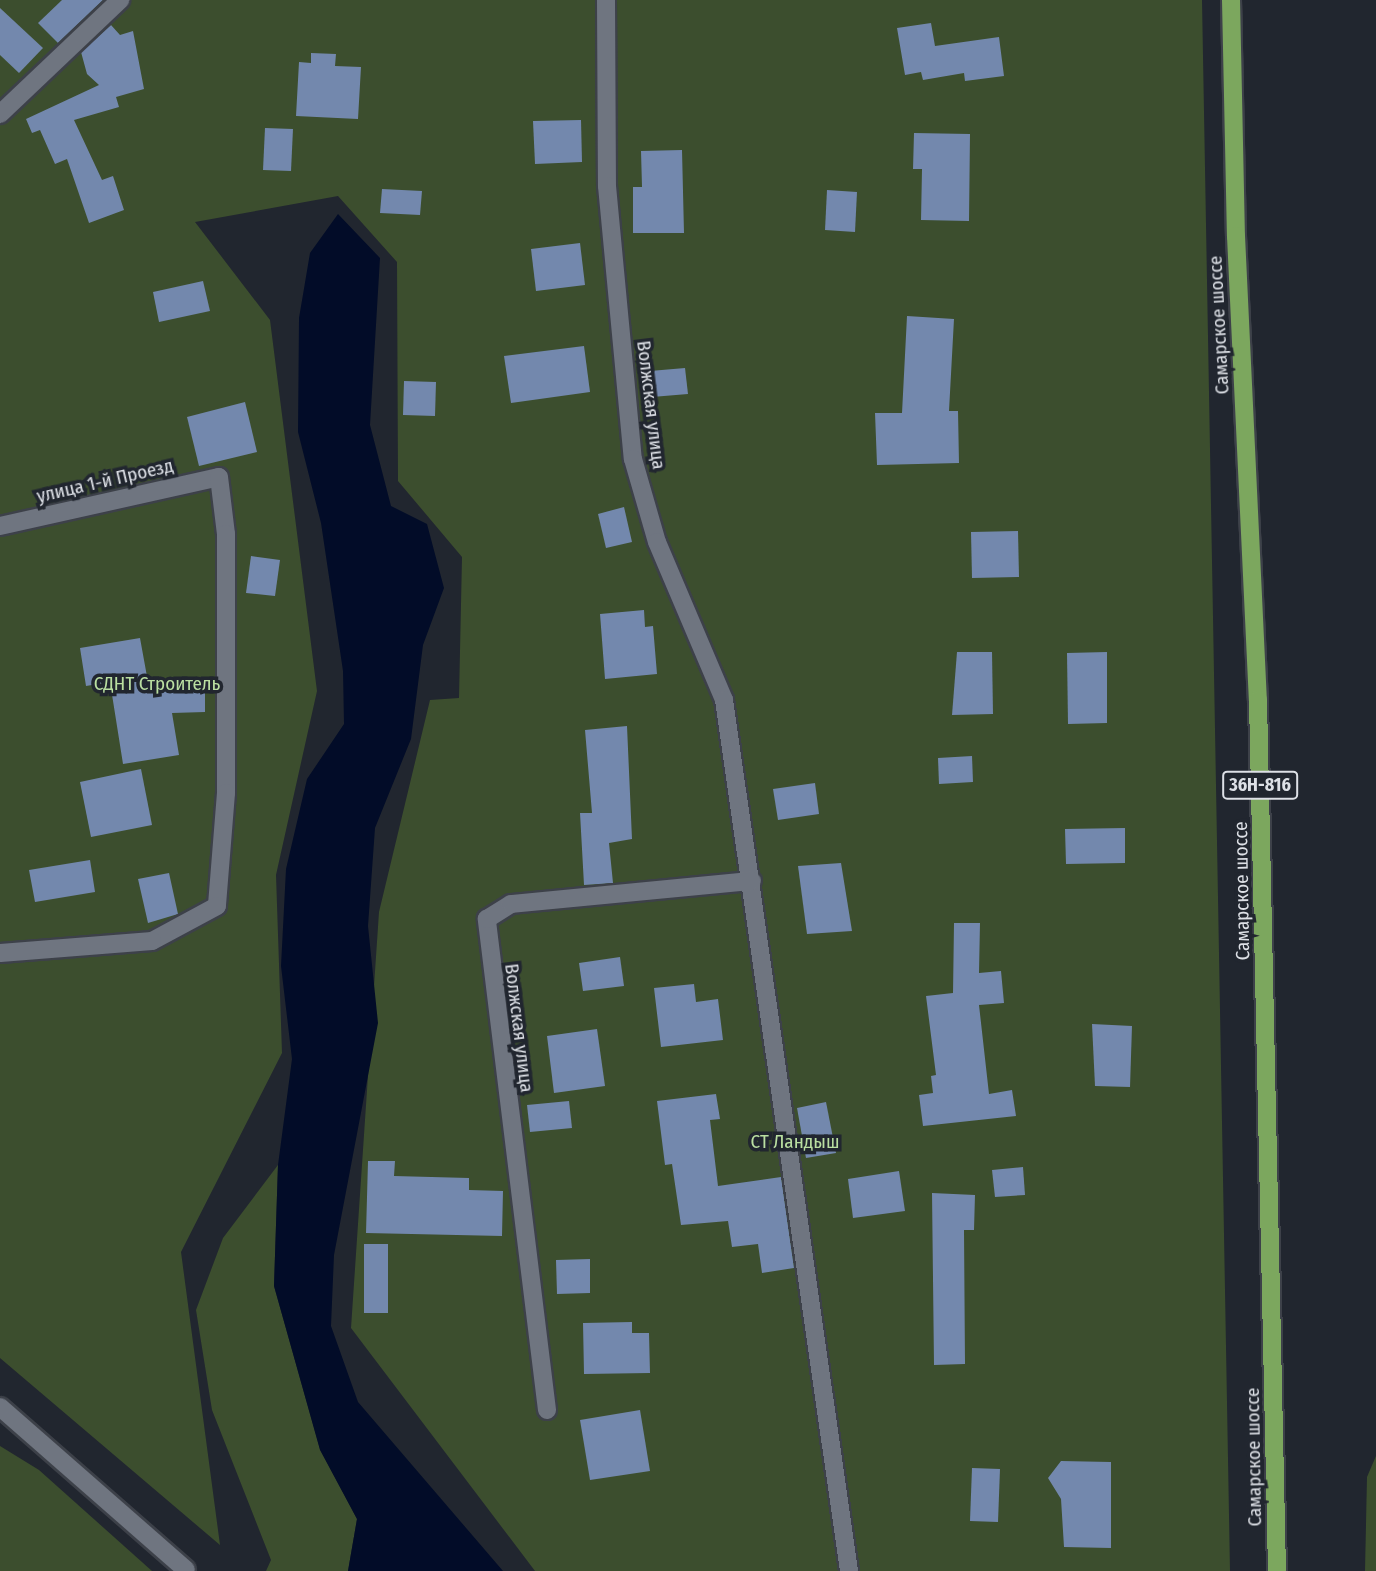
<!DOCTYPE html>
<meta charset="utf-8">
<style>
body{margin:0}
#map{position:relative;width:1376px;height:1571px;overflow:hidden;background:#21262f;font-family:"Fira Sans Condensed",sans-serif}
div>[style]{position:absolute}
.green>*{inset:0;background:#3c4e2e}
.water>*{inset:0;background:#020c28}
.building>*{inset:0;background:#7388ad}
.roads{filter:drop-shadow(2px 0 #3d4149) drop-shadow(-2px 0 #3d4149) drop-shadow(0 2px #3d4149) drop-shadow(0 -2px #3d4149)}
.minor>*{height:18px;margin:-9px;padding:0 9px;transform-origin:9px;border-radius:9px;background:#6f7580}
.major>*{height:18px;margin:-9px;padding:0 9px;transform-origin:9px;border-radius:9px;background:#7ca75e}
span{translate:-50% -50%;white-space:nowrap;text-align:center;line-height:1.15;-webkit-text-stroke:7px #21262f;paint-order:stroke}
.shield-label span{padding:2px 5px;background:#21262f;border:2px solid;border-radius:5px;-webkit-text-stroke-width:0}
.shield-label{font-size:18px;color:#dde0e6;font-weight:700}
.street-label{font-size:19px;color:#dde0e6}
.park-label{font-size:19px;color:#badfa1}
</style>
<div id="map">
<div class="green">
<div style="clip-path:polygon(0 0,1202px 0,1230px 1571px,535px 1571px,351px 1328px,379px 912px,430px 700px,459px 698px,462px 557px,398px 481px,397px 262px,338px 196px,195px 222px,270px 320px,317px 691px,276px 875px,282px 1053px,181px 1252px,220px 1545px,0 1358px)"></div>
<div style="clip-path:polygon(278px 1165px,274px 1286px,320px 1449px,357px 1519px,348px 1571px,266px 1571px,271px 1560px,212px 1410px,196px 1310px,223px 1238px)"></div>
<div style="clip-path:polygon(0 1446px,39px 1470px,152px 1571px,0 1571px)"></div>
<div style="clip-path:polygon(1376px 1456px,1376px 1571px,1365px 1571px,1367px 1477px)"></div>
</div>
<div class="water">
<div style="clip-path:polygon(338px 214px,380px 258px,370px 425px,391px 506px,427px 524px,444px 588px,423px 645px,411px 739px,375px 828px,368px 926px,378px 1023px,334px 1255px,331px 1326px,358px 1402px,503px 1571px,348px 1571px,357px 1519px,320px 1450px,274px 1286px,278px 1165px,292px 1059px,281px 966px,286px 869px,307px 779px,344px 724px,343px 671px,321px 523px,298px 432px,299px 318px,310px 253px)"></div>
</div>
<div class="building">
<div style="clip-path:polygon(62px 0,103px 0,58px 43px,38px 23px)"></div>
<div style="clip-path:polygon(0 8px,43px 48px,19px 73px,0 55px)"></div>
<div style="clip-path:polygon(931px 23px,935px 46px,999px 37px,1004px 76px,965px 81px,964px 73px,923px 80px,921px 72px,905px 75px,897px 28px)"></div>
<div style="clip-path:polygon(111px 25px,120px 35px,133px 31px,144px 89px,116px 97px,119px 107px,74px 120px,102px 180px,113px 176px,124px 210px,89px 223px,67px 159px,55px 164px,40px 130px,32px 133px,26px 119px,99px 85px,87px 74px,81px 52px)"></div>
<div style="clip-path:polygon(311px 53px,336px 54px,335px 66px,361px 67px,358px 119px,296px 116px,299px 62px,311px 63px)"></div>
<div style="clip-path:polygon(581px 120px,582px 162px,535px 164px,533px 121px)"></div>
<div style="clip-path:polygon(265px 128px,293px 129px,291px 171px,263px 170px)"></div>
<div style="clip-path:polygon(914px 133px,970px 134px,969px 221px,921px 220px,922px 169px,913px 169px)"></div>
<div style="clip-path:polygon(682px 150px,684px 233px,633px 233px,633px 187px,642px 187px,641px 151px)"></div>
<div style="clip-path:polygon(382px 189px,422px 191px,420px 215px,380px 213px)"></div>
<div style="clip-path:polygon(827px 190px,857px 192px,855px 232px,825px 230px)"></div>
<div style="clip-path:polygon(580px 243px,585px 285px,536px 291px,531px 249px)"></div>
<div style="clip-path:polygon(203px 281px,210px 311px,159px 322px,153px 292px)"></div>
<div style="clip-path:polygon(907px 316px,954px 319px,949px 411px,958px 411px,959px 463px,877px 465px,875px 413px,902px 413px)"></div>
<div style="clip-path:polygon(584px 346px,590px 392px,511px 403px,504px 356px)"></div>
<div style="clip-path:polygon(685px 368px,688px 394px,652px 397px,650px 371px)"></div>
<div style="clip-path:polygon(404px 381px,436px 382px,435px 416px,403px 415px)"></div>
<div style="clip-path:polygon(245px 402px,257px 452px,199px 466px,187px 417px)"></div>
<div style="clip-path:polygon(624px 507px,632px 542px,606px 548px,598px 514px)"></div>
<div style="clip-path:polygon(1018px 531px,1019px 577px,972px 578px,971px 532px)"></div>
<div style="clip-path:polygon(251px 556px,280px 560px,275px 596px,246px 593px)"></div>
<div style="clip-path:polygon(644px 610px,645px 627px,653px 626px,657px 674px,605px 679px,600px 614px)"></div>
<div style="clip-path:polygon(140px 638px,148px 682px,205px 681px,205px 712px,172px 713px,179px 755px,123px 764px,110px 682px,86px 686px,80px 648px)"></div>
<div style="clip-path:polygon(957px 652px,992px 652px,993px 714px,952px 715px)"></div>
<div style="clip-path:polygon(1107px 652px,1107px 723px,1068px 724px,1067px 653px)"></div>
<div style="clip-path:polygon(627px 726px,632px 839px,609px 843px,613px 883px,584px 885px,580px 813px,592px 813px,585px 730px)"></div>
<div style="clip-path:polygon(972px 756px,973px 782px,939px 784px,938px 758px)"></div>
<div style="clip-path:polygon(141px 769px,152px 825px,91px 837px,80px 782px)"></div>
<div style="clip-path:polygon(815px 783px,819px 814px,778px 820px,773px 789px)"></div>
<div style="clip-path:polygon(1125px 828px,1125px 863px,1066px 864px,1065px 829px)"></div>
<div style="clip-path:polygon(90px 860px,95px 892px,35px 902px,29px 870px)"></div>
<div style="clip-path:polygon(841px 863px,852px 931px,807px 934px,798px 866px)"></div>
<div style="clip-path:polygon(169px 873px,178px 914px,148px 923px,138px 879px)"></div>
<div style="clip-path:polygon(954px 923px,980px 923px,979px 973px,1001px 971px,1004px 1003px,979px 1005px,989px 1094px,1012px 1090px,1016px 1116px,923px 1126px,919px 1095px,933px 1093px,931px 1076px,936px 1075px,926px 996px,953px 993px)"></div>
<div style="clip-path:polygon(620px 957px,624px 986px,583px 991px,579px 963px)"></div>
<div style="clip-path:polygon(694px 984px,696px 1002px,718px 999px,723px 1040px,661px 1047px,654px 988px)"></div>
<div style="clip-path:polygon(1092px 1024px,1132px 1026px,1130px 1087px,1095px 1086px)"></div>
<div style="clip-path:polygon(597px 1029px,605px 1086px,554px 1093px,547px 1036px)"></div>
<div style="clip-path:polygon(716px 1094px,720px 1119px,710px 1120px,718px 1186px,781px 1177px,794px 1268px,762px 1273px,758px 1244px,732px 1247px,728px 1221px,681px 1225px,672px 1164px,665px 1165px,657px 1101px)"></div>
<div style="clip-path:polygon(569px 1101px,572px 1128px,530px 1132px,527px 1105px)"></div>
<div style="clip-path:polygon(826px 1102px,836px 1153px,806px 1158px,797px 1108px)"></div>
<div style="clip-path:polygon(368px 1161px,395px 1161px,394px 1176px,469px 1178px,469px 1190px,503px 1191px,502px 1236px,366px 1233px)"></div>
<div style="clip-path:polygon(1023px 1167px,1025px 1195px,995px 1197px,992px 1170px)"></div>
<div style="clip-path:polygon(899px 1171px,905px 1211px,853px 1218px,848px 1179px)"></div>
<div style="clip-path:polygon(932px 1193px,975px 1195px,974px 1230px,964px 1230px,965px 1364px,934px 1365px)"></div>
<div style="clip-path:polygon(364px 1244px,388px 1244px,388px 1313px,364px 1313px)"></div>
<div style="clip-path:polygon(590px 1259px,590px 1293px,557px 1294px,556px 1260px)"></div>
<div style="clip-path:polygon(632px 1322px,632px 1333px,649px 1333px,650px 1373px,584px 1374px,583px 1323px)"></div>
<div style="clip-path:polygon(640px 1410px,650px 1471px,590px 1480px,580px 1420px)"></div>
<div style="clip-path:polygon(1061px 1461px,1111px 1462px,1111px 1548px,1064px 1547px,1061px 1499px,1048px 1478px)"></div>
<div style="clip-path:polygon(972px 1468px,1000px 1469px,998px 1522px,970px 1521px)"></div>
</div>
<div class="roads">
<div class="minor">
<div style="left:606px;top:0;width:186px;rotate:89.7deg"></div>
<div style="left:607px;top:186px;width:274px;rotate:84.6deg"></div>
<div style="left:633px;top:459px;width:86px;rotate:73.9deg"></div>
<div style="left:657px;top:542px;width:172px;rotate:67deg"></div>
<div style="left:724px;top:700px;width:880px;rotate:81.83deg"></div>
<div style="left:0;top:114px;width:166px;rotate:-43.5deg"></div>
<div style="left:0;top:526px;width:224px;rotate:-12.6deg"></div>
<div style="left:219px;top:477px;width:57px;rotate:83deg"></div>
<div style="left:226px;top:534px;width:259px;rotate:90deg"></div>
<div style="left:226px;top:793px;width:113px;rotate:94.6deg"></div>
<div style="left:217px;top:906px;width:74px;rotate:151.7deg"></div>
<div style="left:152px;top:941px;width:152px;rotate:175.5deg"></div>
<div style="left:0;top:1407px;width:247px;rotate:41.2deg"></div>
<div style="left:547px;top:1410px;width:495px;rotate:-97deg"></div>
<div style="left:487px;top:919px;width:28px;rotate:-32deg"></div>
<div style="left:511px;top:904px;width:242px;rotate:-5.5deg"></div>
</div>
<div class="major">
<div style="left:1231px;top:0;width:236px;rotate:88.8deg"></div>
<div style="left:1236px;top:236px;width:465px;rotate:87.3deg"></div>
<div style="left:1258px;top:700px;width:871px;rotate:88.75deg"></div>
</div>
</div>
<div class="shield-label">
<span style="left:1260px;top:785px">36Н-816</span>
</div>
<div class="street-label">
<span style="left:1219px;top:325px;rotate:-93deg">Самарское шоссе</span>
<span style="left:651px;top:405px;rotate:83deg">Волжская улица</span>
<span style="left:105px;top:481px;rotate:-13deg">улица 1-й Проезд</span>
<span style="left:1242px;top:891px;rotate:-91deg">Самарское шоссе</span>
<span style="left:519px;top:1028px;rotate:83deg">Волжская улица</span>
<span style="left:1254px;top:1457px;rotate:-91deg">Самарское шоссе</span>
</div>
<div class="park-label">
<span style="left:157px;top:684px">СДНТ Строитель</span>
<span style="left:795px;top:1142px">СТ Ландыш</span>
</div>
</div>
